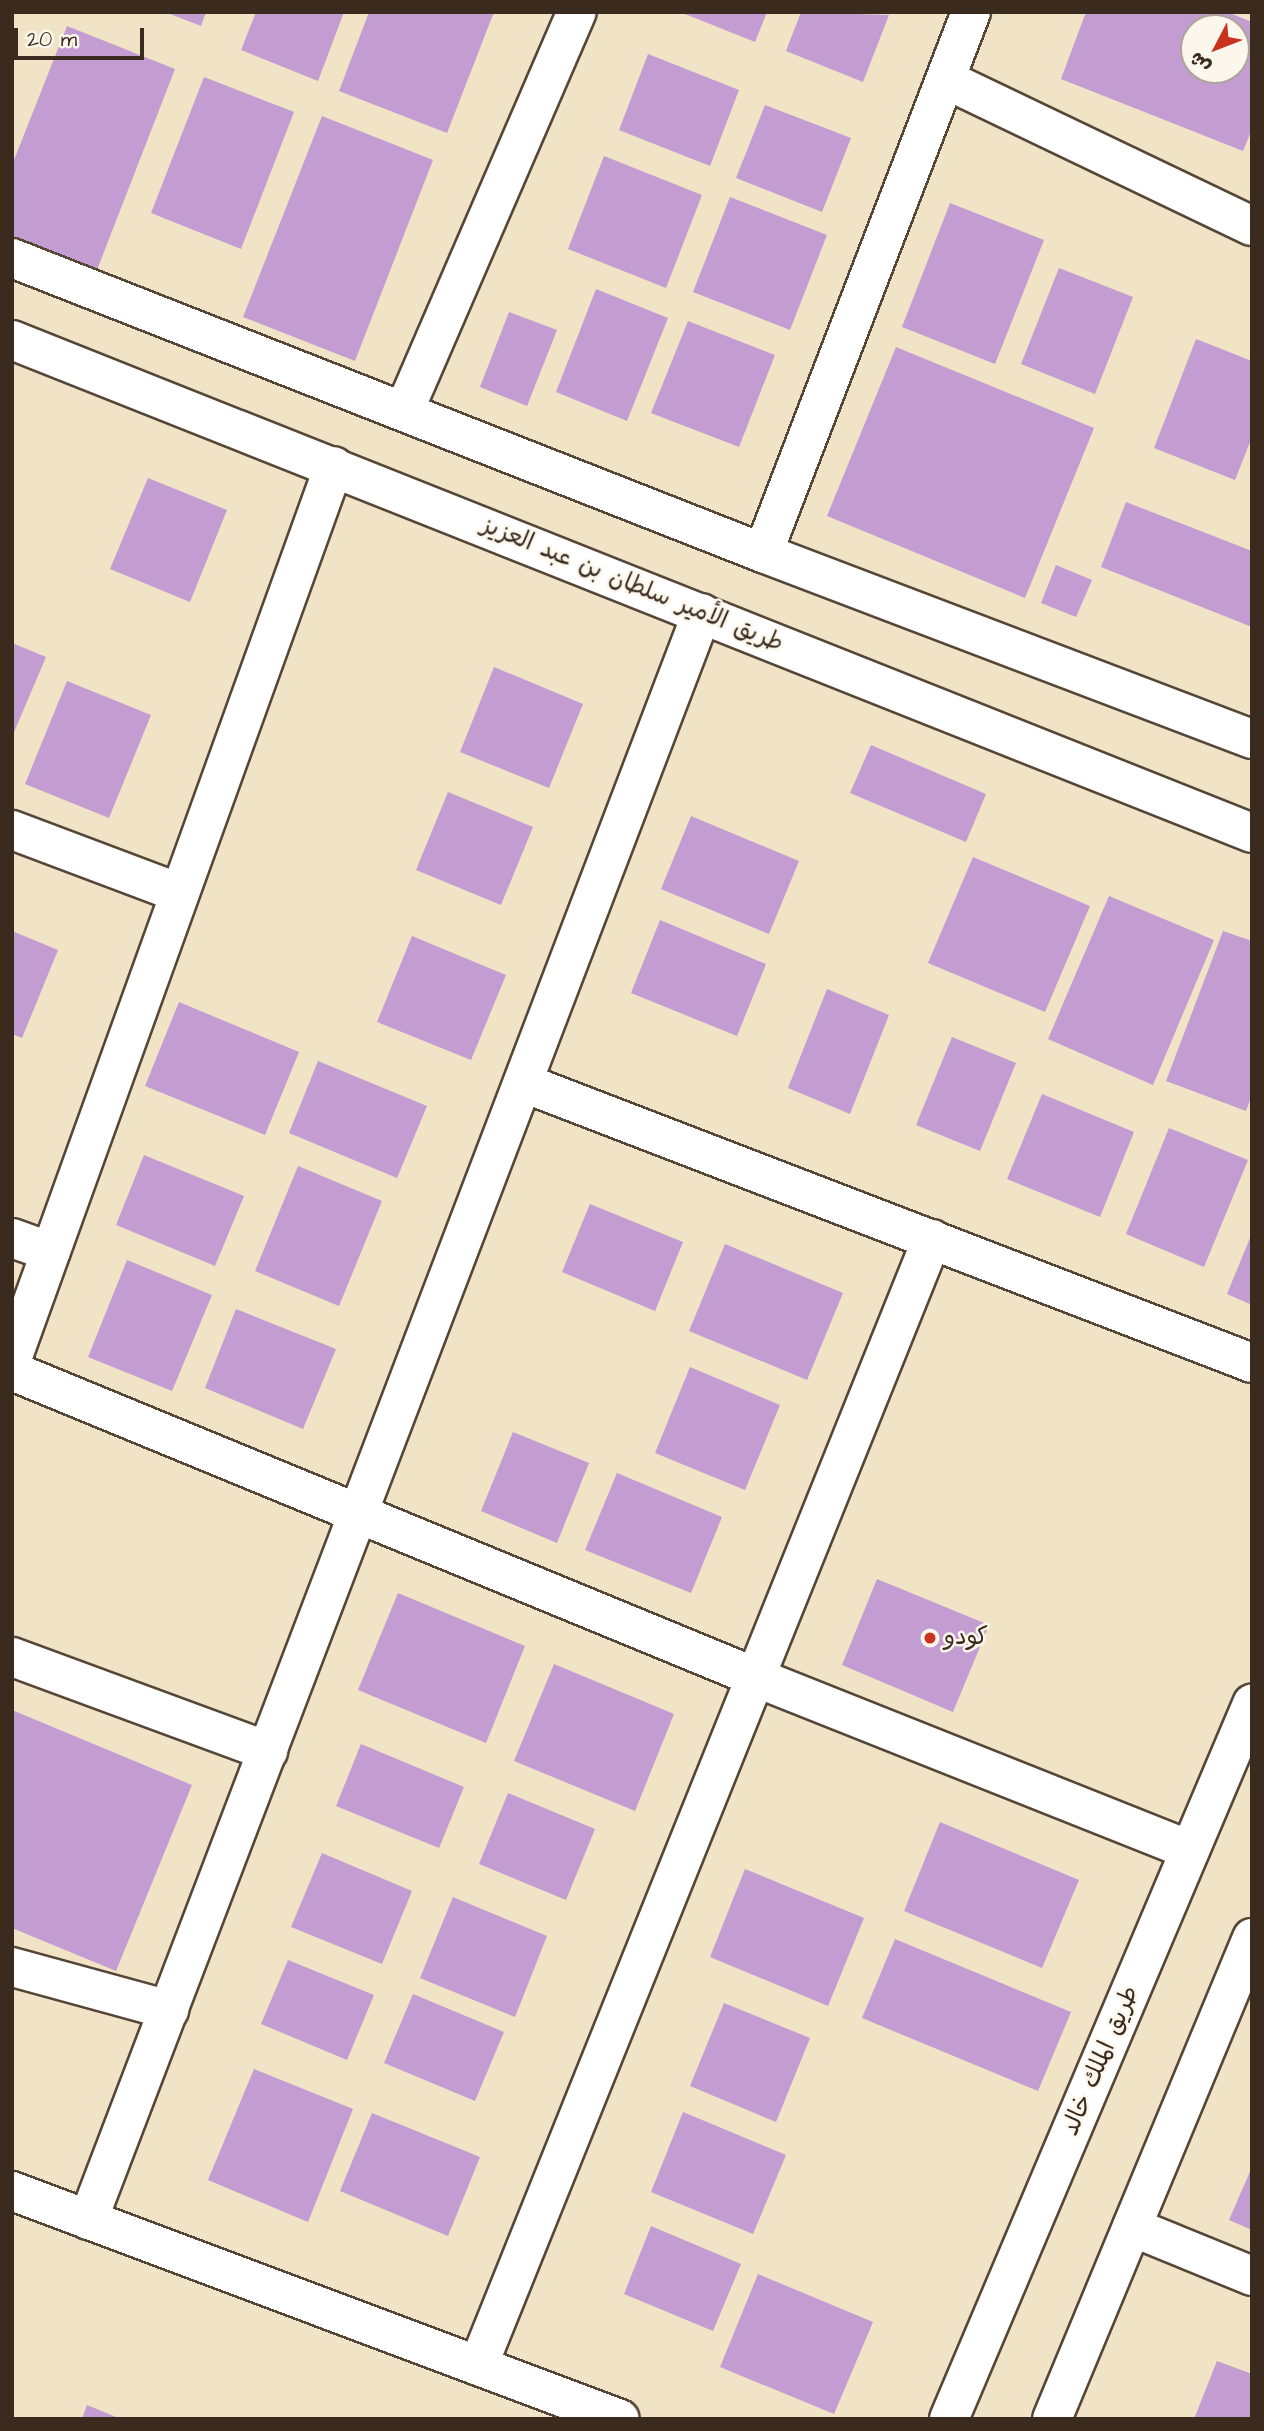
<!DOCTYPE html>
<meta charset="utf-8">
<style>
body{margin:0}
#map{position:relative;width:1264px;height:2431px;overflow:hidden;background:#f1e3c6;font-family:"Architects Daughter","Playpen Sans Arabic",sans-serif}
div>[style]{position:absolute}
.building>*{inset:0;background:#c39cd2}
.roads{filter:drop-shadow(2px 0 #564637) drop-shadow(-2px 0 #564637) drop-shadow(0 2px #564637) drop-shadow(0 -2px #564637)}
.minor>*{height:38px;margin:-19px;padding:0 19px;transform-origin:19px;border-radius:19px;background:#fff}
.secondary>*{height:38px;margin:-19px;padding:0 19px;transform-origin:19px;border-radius:19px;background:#fff}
.dots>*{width:19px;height:19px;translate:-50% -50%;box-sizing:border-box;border:4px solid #fbf7ec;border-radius:50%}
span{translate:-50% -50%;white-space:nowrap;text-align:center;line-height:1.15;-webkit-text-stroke:5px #fbf7ec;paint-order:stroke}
.street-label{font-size:24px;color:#3b2a1e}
.poi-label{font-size:24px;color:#3b2a1e}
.left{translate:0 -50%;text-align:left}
.frame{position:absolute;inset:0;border:14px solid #3b2a1e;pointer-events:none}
.north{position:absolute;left:1180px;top:14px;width:70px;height:70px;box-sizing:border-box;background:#fbf7ec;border:2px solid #aea59a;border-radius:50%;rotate:228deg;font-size:19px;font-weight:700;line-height:28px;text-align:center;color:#3b2a1e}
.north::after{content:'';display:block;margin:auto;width:24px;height:32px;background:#c8321e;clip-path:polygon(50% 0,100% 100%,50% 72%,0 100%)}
.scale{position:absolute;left:14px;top:28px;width:130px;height:32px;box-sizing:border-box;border:4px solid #3b2a1e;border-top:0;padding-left:9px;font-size:21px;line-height:24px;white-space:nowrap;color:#3b2a1e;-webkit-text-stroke:5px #fbf7ec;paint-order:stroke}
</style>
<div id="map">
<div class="building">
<div style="clip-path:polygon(165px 12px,206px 12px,201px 26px)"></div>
<div style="clip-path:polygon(256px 12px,344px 12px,318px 81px,241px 50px)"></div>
<div style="clip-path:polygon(369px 12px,494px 12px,447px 133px,339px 91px)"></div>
<div style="clip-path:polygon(680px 12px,767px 12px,755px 42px)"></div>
<div style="clip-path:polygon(801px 12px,889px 15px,863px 82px,786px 51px)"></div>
<div style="clip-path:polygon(evenodd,1086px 12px,1227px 12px,1252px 22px,1252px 129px,1243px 151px,1061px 79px,1086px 12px,1194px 28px,1236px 28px,1236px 70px,1194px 70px,1194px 28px)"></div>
<div style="clip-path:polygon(67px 26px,175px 69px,95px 275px,12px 243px,12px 165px)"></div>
<div style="clip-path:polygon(648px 54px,739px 90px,710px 166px,619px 130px)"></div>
<div style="clip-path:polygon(204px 77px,294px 112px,241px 249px,151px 213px)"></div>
<div style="clip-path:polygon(765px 105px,851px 138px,822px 212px,736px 178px)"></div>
<div style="clip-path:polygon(322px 116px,433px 160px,355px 361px,243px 317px)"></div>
<div style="clip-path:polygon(604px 156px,702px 195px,666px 288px,568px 249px)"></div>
<div style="clip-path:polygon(730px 197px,827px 235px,790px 330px,693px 292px)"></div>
<div style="clip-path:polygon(950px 203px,1044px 240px,995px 364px,902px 327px)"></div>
<div style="clip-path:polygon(1059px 268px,1133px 297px,1095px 394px,1021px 364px)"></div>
<div style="clip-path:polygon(596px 289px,668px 318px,627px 421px,556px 392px)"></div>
<div style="clip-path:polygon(509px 312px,557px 330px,527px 406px,480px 387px)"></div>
<div style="clip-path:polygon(688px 321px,775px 355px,739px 447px,651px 413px)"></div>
<div style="clip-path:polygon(1196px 339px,1252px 361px,1252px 437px,1235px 480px,1154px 448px)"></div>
<div style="clip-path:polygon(896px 347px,1094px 428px,1025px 598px,827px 516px)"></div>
<div style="clip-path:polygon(148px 478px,227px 510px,190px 602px,110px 569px)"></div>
<div style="clip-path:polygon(1126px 502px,1252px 551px,1252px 627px,1101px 567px)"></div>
<div style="clip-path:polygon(1056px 565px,1092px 580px,1076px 617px,1041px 603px)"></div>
<div style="clip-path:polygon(12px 643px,46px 657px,12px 737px)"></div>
<div style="clip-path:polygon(494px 667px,583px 704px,549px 788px,460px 752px)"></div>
<div style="clip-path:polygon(67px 681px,151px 715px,109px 818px,25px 784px)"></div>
<div style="clip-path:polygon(871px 745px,986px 794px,966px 842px,850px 793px)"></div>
<div style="clip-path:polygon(448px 792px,533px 827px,501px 905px,416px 870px)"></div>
<div style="clip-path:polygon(691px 816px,799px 861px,769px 934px,661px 889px)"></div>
<div style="clip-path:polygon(973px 857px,1090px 906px,1045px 1012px,928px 963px)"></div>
<div style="clip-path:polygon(1109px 896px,1214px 940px,1153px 1085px,1048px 1039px)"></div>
<div style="clip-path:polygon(660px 920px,766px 964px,737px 1036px,631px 993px)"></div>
<div style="clip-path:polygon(12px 931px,58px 950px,22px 1038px,12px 1034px)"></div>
<div style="clip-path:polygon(1223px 931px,1252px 941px,1252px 1095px,1246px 1111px,1166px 1081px)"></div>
<div style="clip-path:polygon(412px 936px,506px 975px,471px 1060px,377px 1022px)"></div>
<div style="clip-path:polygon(827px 989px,889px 1015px,850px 1114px,788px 1088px)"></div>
<div style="clip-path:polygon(179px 1002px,299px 1052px,265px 1135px,145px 1086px)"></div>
<div style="clip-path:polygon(952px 1037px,1016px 1063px,980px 1151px,916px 1125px)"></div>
<div style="clip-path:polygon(318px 1061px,427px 1106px,397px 1178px,289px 1133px)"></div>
<div style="clip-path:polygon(1042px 1094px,1134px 1132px,1100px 1217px,1007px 1179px)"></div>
<div style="clip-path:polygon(1169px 1128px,1248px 1160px,1204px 1267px,1126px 1234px)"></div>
<div style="clip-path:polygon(144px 1155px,244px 1196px,215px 1266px,116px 1225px)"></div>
<div style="clip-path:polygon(298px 1166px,382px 1201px,339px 1306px,255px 1271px)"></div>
<div style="clip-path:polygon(590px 1204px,683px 1242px,655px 1311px,562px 1272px)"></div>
<div style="clip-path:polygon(1252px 1233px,1252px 1305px,1227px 1294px)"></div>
<div style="clip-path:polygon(725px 1244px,843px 1293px,807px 1380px,689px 1331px)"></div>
<div style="clip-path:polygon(127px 1260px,212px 1295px,172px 1391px,88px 1357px)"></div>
<div style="clip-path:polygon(236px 1309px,336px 1349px,303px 1429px,205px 1388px)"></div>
<div style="clip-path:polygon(690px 1367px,780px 1405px,745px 1490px,655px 1453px)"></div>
<div style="clip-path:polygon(513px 1432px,589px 1463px,557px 1543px,481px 1511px)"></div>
<div style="clip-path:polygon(617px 1473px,722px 1517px,691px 1593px,585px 1550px)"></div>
<div style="clip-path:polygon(877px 1579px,989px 1625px,953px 1712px,842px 1665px)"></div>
<div style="clip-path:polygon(398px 1593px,525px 1646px,486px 1743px,358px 1690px)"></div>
<div style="clip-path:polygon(554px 1664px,674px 1714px,635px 1811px,514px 1761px)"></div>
<div style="clip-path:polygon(12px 1710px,192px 1785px,116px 1971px,12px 1928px)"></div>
<div style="clip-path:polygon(361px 1744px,464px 1787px,439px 1848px,336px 1806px)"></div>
<div style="clip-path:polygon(508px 1793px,595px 1829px,566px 1900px,479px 1864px)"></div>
<div style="clip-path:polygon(940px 1822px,1079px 1880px,1042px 1968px,904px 1911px)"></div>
<div style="clip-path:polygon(322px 1853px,412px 1891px,382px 1964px,291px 1927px)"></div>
<div style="clip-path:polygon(745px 1869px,864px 1918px,828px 2006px,710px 1957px)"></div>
<div style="clip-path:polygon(453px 1897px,547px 1936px,515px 2017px,420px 1978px)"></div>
<div style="clip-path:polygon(895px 1939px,1071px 2012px,1038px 2091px,862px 2018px)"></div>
<div style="clip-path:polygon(288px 1960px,374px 1995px,347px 2060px,261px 2024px)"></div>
<div style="clip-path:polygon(413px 1994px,504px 2032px,475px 2101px,384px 2063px)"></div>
<div style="clip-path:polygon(724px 2003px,810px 2038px,776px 2122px,690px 2086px)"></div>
<div style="clip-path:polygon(254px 2069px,353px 2109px,308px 2222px,208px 2180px)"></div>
<div style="clip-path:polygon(683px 2112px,786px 2155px,753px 2234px,651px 2192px)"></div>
<div style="clip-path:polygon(372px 2113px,480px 2157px,448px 2236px,340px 2191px)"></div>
<div style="clip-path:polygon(1252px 2167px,1252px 2230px,1229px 2220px)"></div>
<div style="clip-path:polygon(651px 2226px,741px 2264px,713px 2331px,624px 2294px)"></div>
<div style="clip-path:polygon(758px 2274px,873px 2322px,834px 2414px,720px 2367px)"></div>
<div style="clip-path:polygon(1217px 2361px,1252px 2374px,1252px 2419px,1194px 2419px)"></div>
<div style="clip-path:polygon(87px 2405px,121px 2419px,82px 2419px)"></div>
</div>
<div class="roads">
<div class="minor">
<div style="left:947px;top:80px;width:338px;rotate:25.6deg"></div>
<div style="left:404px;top:411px;width:435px;rotate:-66.6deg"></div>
<div style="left:763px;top:553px;width:580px;rotate:-68.97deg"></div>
<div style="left:12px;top:830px;width:179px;rotate:20.6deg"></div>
<div style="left:524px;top:1083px;width:780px;rotate:21.04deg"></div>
<div style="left:12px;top:1238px;width:41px;rotate:19.7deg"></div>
<div style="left:12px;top:1359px;width:949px;rotate:-70.17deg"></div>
<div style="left:12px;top:1371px;width:804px;rotate:22.38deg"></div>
<div style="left:755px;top:1677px;width:468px;rotate:21.7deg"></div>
<div style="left:12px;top:1657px;width:273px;rotate:20.2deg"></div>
<div style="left:12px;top:1967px;width:163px;rotate:15.3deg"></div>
<div style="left:12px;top:2191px;width:649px;rotate:20.56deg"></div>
<div style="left:88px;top:2220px;width:1720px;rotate:-69.09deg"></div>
<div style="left:1132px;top:2227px;width:130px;rotate:22.2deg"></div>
<div style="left:478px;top:2366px;width:1215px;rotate:-68.06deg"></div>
</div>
<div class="secondary">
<div style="left:12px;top:258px;width:807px;rotate:21.45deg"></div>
<div style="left:763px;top:553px;width:523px;rotate:20.83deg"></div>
<div style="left:12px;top:340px;width:1334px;rotate:21.68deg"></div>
<div style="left:949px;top:2419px;width:777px;rotate:-67.03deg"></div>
<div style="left:1052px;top:2419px;width:521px;rotate:-67.42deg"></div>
</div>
</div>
<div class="dots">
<div style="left:930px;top:1638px;background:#c8321e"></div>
</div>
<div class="street-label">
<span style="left:632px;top:585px;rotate:22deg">طريق الأمير سلطان بن عبد العزيز</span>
<span style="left:1101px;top:2061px;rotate:-67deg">طريق الملك خالد</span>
</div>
<div class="poi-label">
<span class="left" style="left:944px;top:1638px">كودو</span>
</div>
<div class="frame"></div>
<div class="north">ش</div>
<div class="scale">20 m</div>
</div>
